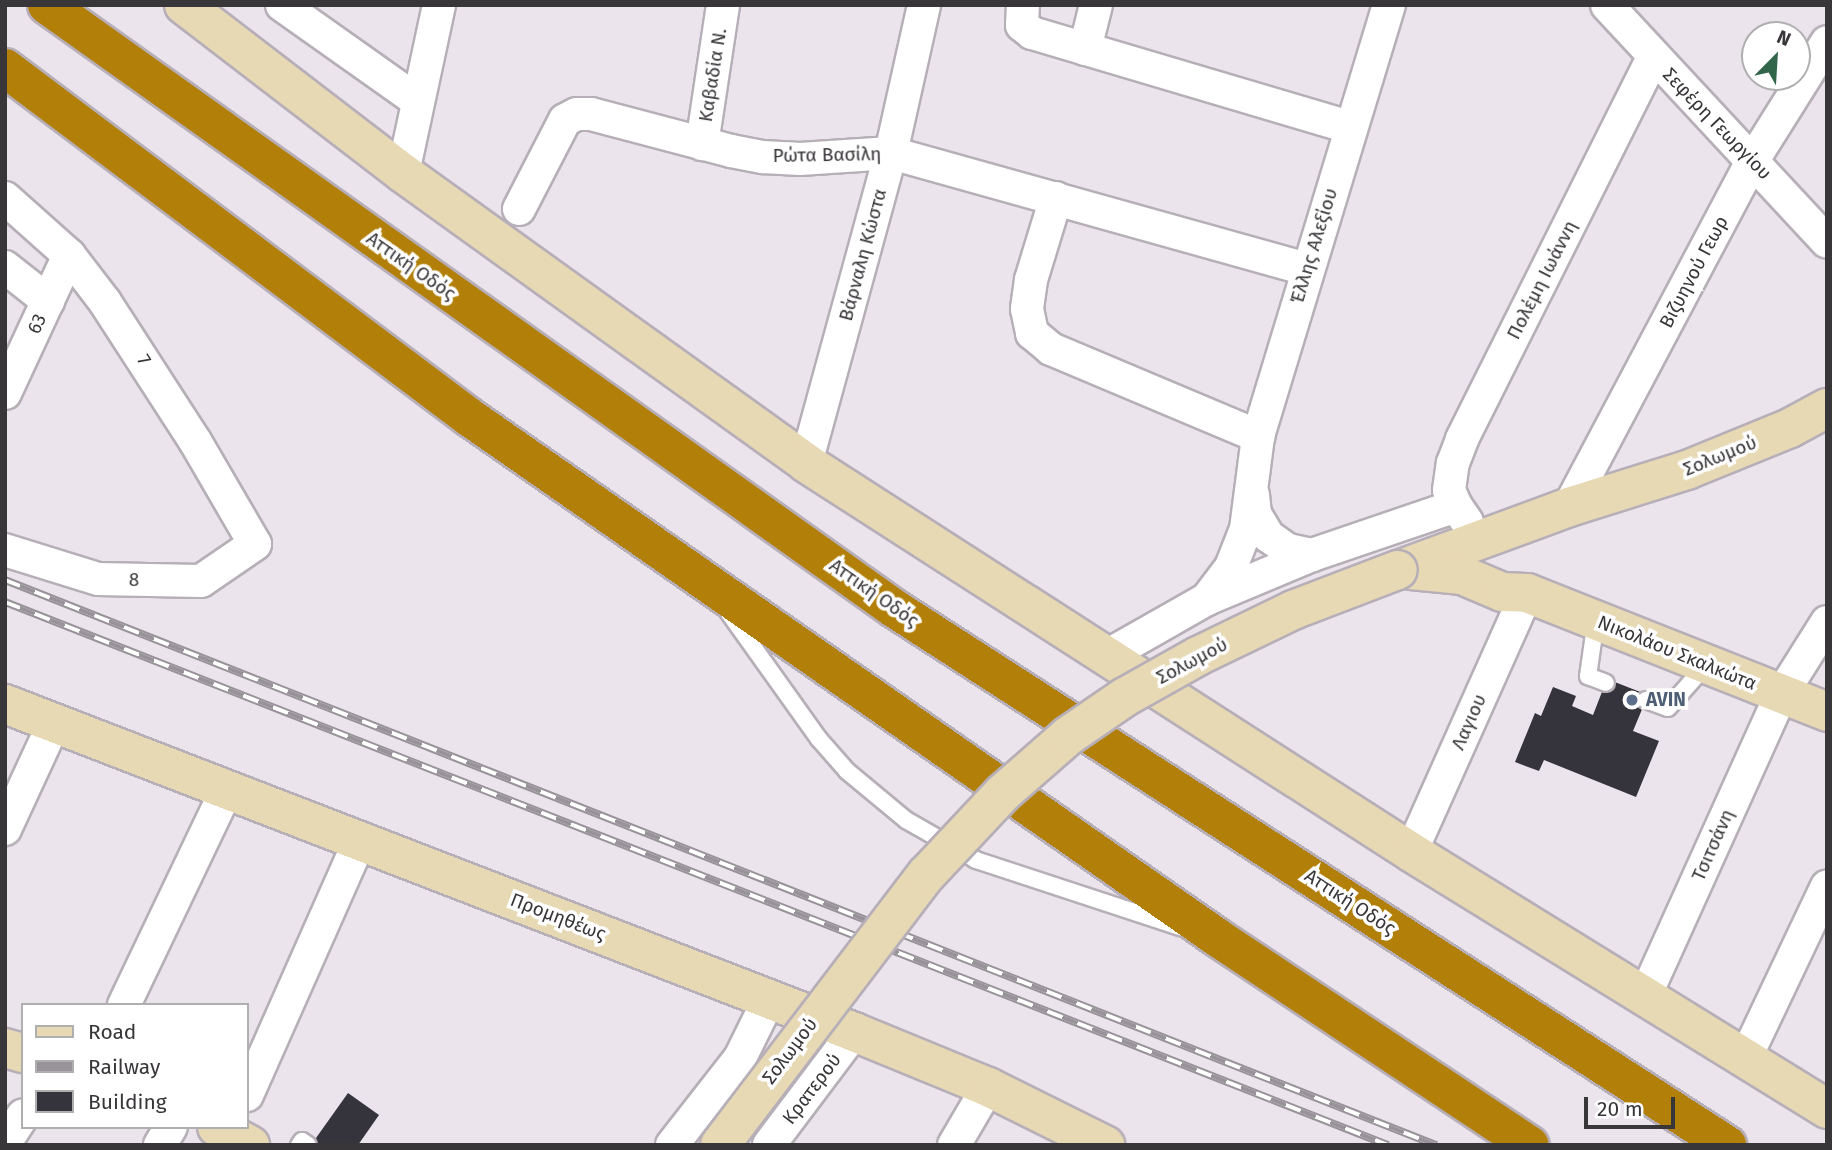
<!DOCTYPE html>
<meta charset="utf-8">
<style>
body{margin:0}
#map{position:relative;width:1832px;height:1150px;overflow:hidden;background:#ece4ed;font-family:"Fira Sans",sans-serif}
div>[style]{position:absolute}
.building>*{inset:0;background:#35333c}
.roads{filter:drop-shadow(2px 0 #b7afb8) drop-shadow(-2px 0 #b7afb8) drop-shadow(0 2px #b7afb8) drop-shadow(0 -2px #b7afb8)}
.lane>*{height:16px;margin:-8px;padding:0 8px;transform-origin:8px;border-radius:8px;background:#fff}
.street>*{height:32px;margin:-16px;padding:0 16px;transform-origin:16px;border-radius:16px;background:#fff}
.secondary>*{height:38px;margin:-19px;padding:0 19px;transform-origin:19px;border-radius:19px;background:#e8d9b5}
.highway>*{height:38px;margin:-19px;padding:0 19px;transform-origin:19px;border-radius:19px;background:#b27f09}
.rail>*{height:8px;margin-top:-4px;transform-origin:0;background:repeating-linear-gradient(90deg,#fff 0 16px,#989299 0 32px);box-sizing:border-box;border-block:2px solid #989299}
.bridges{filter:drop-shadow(2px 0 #b7afb8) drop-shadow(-2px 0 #b7afb8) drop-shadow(0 2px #b7afb8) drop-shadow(0 -2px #b7afb8)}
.secondary-bridge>*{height:38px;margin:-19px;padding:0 19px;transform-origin:19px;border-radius:19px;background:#e8d9b5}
.dots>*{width:19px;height:19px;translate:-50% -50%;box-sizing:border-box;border:4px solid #fff;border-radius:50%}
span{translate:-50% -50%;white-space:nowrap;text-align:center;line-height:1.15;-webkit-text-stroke:7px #fff;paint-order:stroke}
.street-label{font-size:19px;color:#39363a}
.service-label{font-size:19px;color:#4e5e75;font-weight:700}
.left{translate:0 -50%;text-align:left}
.frame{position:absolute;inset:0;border:7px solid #39363a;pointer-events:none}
.legend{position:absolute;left:21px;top:1003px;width:228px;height:126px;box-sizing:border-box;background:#fff;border:2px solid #b0afb0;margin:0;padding:9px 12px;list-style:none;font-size:21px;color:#39363a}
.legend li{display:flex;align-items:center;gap:14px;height:35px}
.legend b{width:35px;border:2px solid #b0afb0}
.north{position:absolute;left:1741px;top:21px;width:70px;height:70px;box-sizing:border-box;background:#fff;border:2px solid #b0afb0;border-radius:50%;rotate:24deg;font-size:19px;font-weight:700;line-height:28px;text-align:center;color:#39363a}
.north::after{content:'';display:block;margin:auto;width:24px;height:32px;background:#32664b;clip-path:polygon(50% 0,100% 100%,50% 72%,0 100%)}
.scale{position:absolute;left:1584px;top:1097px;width:91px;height:32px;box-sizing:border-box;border:4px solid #39363a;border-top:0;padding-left:9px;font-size:21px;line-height:24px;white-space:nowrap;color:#39363a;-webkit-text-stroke:5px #fff;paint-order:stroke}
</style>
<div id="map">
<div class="building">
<div style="clip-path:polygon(1607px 679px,1648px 695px,1633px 731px,1659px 741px,1636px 797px,1544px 760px,1539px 771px,1515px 762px,1535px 713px,1541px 716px,1553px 687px,1576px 696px,1572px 706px,1593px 715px)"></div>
<div style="clip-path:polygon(348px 1093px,379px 1115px,358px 1145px,311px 1145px)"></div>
</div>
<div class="roads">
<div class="lane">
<div style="left:729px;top:613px;width:155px;rotate:54.5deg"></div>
<div style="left:819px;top:739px;width:43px;rotate:48.8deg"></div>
<div style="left:847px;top:771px;width:77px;rotate:39.7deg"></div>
<div style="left:906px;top:820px;width:81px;rotate:29.7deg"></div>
<div style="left:976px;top:860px;width:215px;rotate:18.2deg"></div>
<div style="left:1596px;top:620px;width:57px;rotate:98.1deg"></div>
<div style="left:1588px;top:676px;width:19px;rotate:21deg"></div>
<div style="left:1646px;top:700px;width:23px;rotate:20deg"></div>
<div style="left:1668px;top:708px;width:57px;rotate:-48.5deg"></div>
<div style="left:299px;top:1145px;width:5px;rotate:-53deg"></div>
<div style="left:302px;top:1141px;width:7px;rotate:34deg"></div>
</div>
<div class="street">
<div style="left:282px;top:5px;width:164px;rotate:35.3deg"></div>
<div style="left:1023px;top:5px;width:20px;rotate:93deg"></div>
<div style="left:1022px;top:25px;width:13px;rotate:39deg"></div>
<div style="left:1032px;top:33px;width:332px;rotate:16.5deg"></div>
<div style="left:1607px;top:5px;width:323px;rotate:47.1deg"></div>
<div style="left:1085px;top:49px;width:45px;rotate:-76deg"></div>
<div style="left:702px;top:144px;width:141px;rotate:-81.4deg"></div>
<div style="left:403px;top:173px;width:172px;rotate:-77.9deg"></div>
<div style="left:5px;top:198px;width:86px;rotate:41.7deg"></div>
<div style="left:69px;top:255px;width:59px;rotate:52.5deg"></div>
<div style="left:105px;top:302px;width:166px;rotate:57.1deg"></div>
<div style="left:195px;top:441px;width:119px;rotate:59.8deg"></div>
<div style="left:255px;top:544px;width:65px;rotate:145.6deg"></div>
<div style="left:201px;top:581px;width:103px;rotate:-178.9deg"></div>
<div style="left:98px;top:579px;width:97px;rotate:-162.7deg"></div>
<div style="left:1056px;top:198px;width:86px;rotate:107deg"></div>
<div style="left:1031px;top:280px;width:29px;rotate:98deg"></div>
<div style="left:1027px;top:309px;width:25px;rotate:78deg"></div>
<div style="left:1032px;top:333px;width:25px;rotate:40deg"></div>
<div style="left:1051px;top:349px;width:225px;rotate:22.8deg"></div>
<div style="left:519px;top:209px;width:100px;rotate:-62.7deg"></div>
<div style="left:565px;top:120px;width:13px;rotate:-27deg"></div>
<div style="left:577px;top:114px;width:14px"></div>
<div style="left:591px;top:114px;width:145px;rotate:14.8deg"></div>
<div style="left:731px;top:151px;width:33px;rotate:11deg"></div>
<div style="left:763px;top:157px;width:37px;rotate:3deg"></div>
<div style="left:800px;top:159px;width:91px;rotate:-3.8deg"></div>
<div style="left:891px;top:153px;width:432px;rotate:15.6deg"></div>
<div style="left:5px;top:267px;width:55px;rotate:38.3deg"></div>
<div style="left:5px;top:393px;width:152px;rotate:-65.1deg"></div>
<div style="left:806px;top:463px;width:321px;rotate:-74.7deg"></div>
<div style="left:891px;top:153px;width:152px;rotate:-77.4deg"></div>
<div style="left:1253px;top:495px;width:19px;rotate:84deg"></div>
<div style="left:1255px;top:514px;width:26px;rotate:59deg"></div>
<div style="left:1268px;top:536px;width:24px;rotate:35deg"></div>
<div style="left:1288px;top:550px;width:25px;rotate:12deg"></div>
<div style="left:1456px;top:506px;width:17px;rotate:-114deg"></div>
<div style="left:1449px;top:490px;width:27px;rotate:-82deg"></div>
<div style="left:1453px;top:463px;width:26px;rotate:-69deg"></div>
<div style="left:1462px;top:439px;width:427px;rotate:-63.4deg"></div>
<div style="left:1569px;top:507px;width:393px;rotate:-62.1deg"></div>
<div style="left:1753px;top:160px;width:139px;rotate:-57.9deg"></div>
<div style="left:1207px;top:599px;width:40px;rotate:-53deg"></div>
<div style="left:1231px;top:567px;width:41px;rotate:-68.5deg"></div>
<div style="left:1246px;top:529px;width:94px;rotate:-82.6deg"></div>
<div style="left:1258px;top:436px;width:450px;rotate:-73.1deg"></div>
<div style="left:1105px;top:657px;width:117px;rotate:-29.6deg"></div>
<div style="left:1207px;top:599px;width:114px;rotate:-22.7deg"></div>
<div style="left:1312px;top:555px;width:152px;rotate:-18.8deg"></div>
<div style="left:1456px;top:506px;width:19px;rotate:55deg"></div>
<div style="left:5px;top:829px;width:117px;rotate:-65.2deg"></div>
<div style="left:1411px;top:852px;width:284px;rotate:-65.9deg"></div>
<div style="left:1645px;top:996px;width:330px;rotate:-65.7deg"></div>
<div style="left:1781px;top:695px;width:86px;rotate:-57.8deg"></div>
<div style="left:124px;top:1005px;width:239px;rotate:-64.5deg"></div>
<div style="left:1745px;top:1059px;width:191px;rotate:-64.6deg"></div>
<div style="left:247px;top:1095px;width:279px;rotate:-66.1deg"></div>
<div style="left:5px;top:1143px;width:33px;rotate:-57deg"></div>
<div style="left:160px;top:1145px;width:21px;rotate:-59deg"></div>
<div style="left:672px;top:1145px;width:110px;rotate:-52deg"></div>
<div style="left:740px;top:1058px;width:66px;rotate:-63.8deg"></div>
<div style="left:769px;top:1145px;width:141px;rotate:-53deg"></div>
<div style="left:954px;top:1145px;width:67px;rotate:-59.6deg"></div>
</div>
<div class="secondary">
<div style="left:184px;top:5px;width:276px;rotate:37.5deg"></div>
<div style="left:403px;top:173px;width:496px;rotate:35.7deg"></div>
<div style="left:806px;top:463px;width:719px;rotate:32.74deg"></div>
<div style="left:1411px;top:852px;width:489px;rotate:31.7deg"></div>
<div style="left:1398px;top:570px;width:182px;rotate:-20.2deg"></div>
<div style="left:1569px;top:507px;width:124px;rotate:-17.4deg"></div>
<div style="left:1687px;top:470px;width:111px;rotate:-22.2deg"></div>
<div style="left:1790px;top:428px;width:42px;rotate:-28.4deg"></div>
<div style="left:1411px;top:570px;width:51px;rotate:5.6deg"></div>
<div style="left:1462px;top:575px;width:43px;rotate:23deg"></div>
<div style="left:1502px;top:592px;width:25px;rotate:2deg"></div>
<div style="left:1527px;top:593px;width:323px;rotate:21.6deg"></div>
<div style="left:5px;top:704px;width:910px;rotate:21.12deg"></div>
<div style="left:854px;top:1032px;width:145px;rotate:22.3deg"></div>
<div style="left:988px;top:1087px;width:131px;rotate:26.4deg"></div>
<div style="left:5px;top:1048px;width:19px;rotate:16deg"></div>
<div style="left:217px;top:1127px;width:38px;rotate:29deg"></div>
</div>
<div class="highway">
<div style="left:47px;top:5px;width:1041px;rotate:35.46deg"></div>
<div style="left:895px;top:609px;width:990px;rotate:32.79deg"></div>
<div style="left:5px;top:68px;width:581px;rotate:36.95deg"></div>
<div style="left:469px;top:417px;width:912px;rotate:34.82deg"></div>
<div style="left:1218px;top:938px;width:374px;rotate:33.6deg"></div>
</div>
</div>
<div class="rail">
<div style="left:5px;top:580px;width:1539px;rotate:21.55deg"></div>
<div style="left:5px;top:602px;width:1486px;rotate:21.44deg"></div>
</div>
<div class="bridges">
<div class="secondary-bridge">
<div style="left:720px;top:1145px;width:340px;rotate:-52.7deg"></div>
<div style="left:926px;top:875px;width:112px;rotate:-46.8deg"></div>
<div style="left:1003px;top:793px;width:86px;rotate:-41.2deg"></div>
<div style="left:1068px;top:736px;width:69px;rotate:-34.4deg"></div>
<div style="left:1125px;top:697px;width:84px;rotate:-29.3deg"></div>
<div style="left:1198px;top:656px;width:106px;rotate:-25.8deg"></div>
<div style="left:1293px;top:610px;width:112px;rotate:-20.9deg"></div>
</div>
</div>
<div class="dots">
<div style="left:1632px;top:700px;background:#5c6f8a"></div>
</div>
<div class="street-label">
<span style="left:713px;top:75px;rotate:-81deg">Καβαδία Ν.</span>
<span style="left:1717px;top:124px;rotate:46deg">Σεφέρη Γεωργίου</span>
<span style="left:827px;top:155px;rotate:-1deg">Ρώτα Βασίλη</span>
<span style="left:1314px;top:246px;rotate:-73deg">Έλλης Αλεξίου</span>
<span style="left:863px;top:255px;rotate:-75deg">Βάρναλη Κώστα</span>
<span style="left:411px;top:266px;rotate:35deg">Αττική Οδός</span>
<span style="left:1694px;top:272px;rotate:-62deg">Βιζυηνού Γεωρ</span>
<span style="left:1542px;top:280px;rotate:-63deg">Πολέμη Ιωάννη</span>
<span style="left:37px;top:324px;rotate:-65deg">63</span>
<span style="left:144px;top:360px;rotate:57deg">7</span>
<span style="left:1720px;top:456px;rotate:-22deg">Σολωμού</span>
<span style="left:134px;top:580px;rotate:1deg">8</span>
<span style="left:874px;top:593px;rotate:35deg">Αττική Οδός</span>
<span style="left:1677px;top:653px;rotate:22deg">Νικολάου Σκαλκώτα</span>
<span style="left:1192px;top:661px;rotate:-28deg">Σολωμού</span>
<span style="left:1469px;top:722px;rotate:-66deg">Λαγιου</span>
<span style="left:1713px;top:845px;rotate:-66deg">Τσιτσάνη</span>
<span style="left:1350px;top:902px;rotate:33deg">Αττική Οδός</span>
<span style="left:558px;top:917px;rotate:21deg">Προμηθέως</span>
<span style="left:790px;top:1051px;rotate:-53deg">Σολωμού</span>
<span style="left:812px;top:1089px;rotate:-53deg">Κρατερού</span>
</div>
<div class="service-label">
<span class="left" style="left:1646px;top:700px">AVIN</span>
</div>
<div class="frame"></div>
<ul class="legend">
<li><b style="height:9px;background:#e8d9b5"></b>Road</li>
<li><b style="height:9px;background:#989299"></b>Railway</li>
<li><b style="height:19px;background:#35333c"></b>Building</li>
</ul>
<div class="north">N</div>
<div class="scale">20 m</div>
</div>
